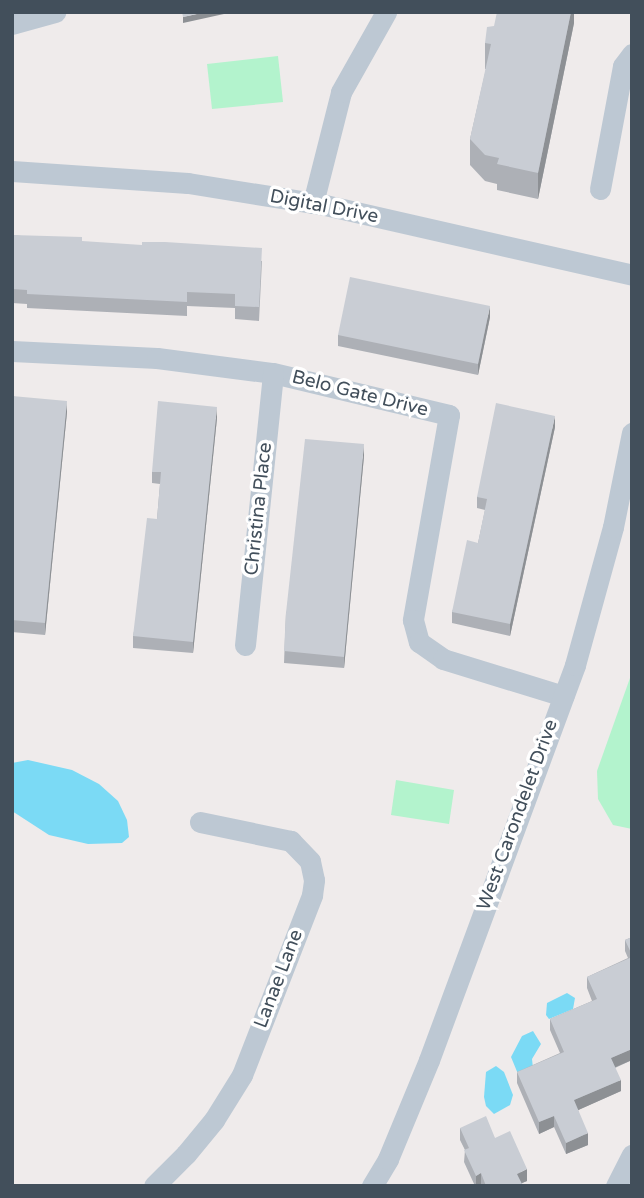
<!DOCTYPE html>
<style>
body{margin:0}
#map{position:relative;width:644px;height:1198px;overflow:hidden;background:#efebeb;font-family:"Varela Round",sans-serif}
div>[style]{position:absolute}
.green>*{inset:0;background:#b3f3cd}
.water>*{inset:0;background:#7bdaf5}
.minor>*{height:21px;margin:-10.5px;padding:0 10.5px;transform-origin:10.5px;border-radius:10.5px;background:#bdc8d3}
.wall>*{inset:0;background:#adb0b6}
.shaded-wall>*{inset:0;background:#8d9094}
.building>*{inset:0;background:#c9cdd4}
span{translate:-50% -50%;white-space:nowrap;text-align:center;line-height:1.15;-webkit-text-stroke:7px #fff;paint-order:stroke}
.street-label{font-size:19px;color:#424f5b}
.frame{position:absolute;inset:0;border:14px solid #424f5b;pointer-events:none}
</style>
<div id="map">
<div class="green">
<div style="clip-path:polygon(278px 56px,283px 102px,212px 109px,207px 64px)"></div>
<div style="clip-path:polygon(630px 678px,632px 678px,632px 829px,613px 825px,598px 799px,597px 771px)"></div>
<div style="clip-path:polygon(396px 780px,454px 790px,449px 824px,391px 815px)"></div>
</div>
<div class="water">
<div style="clip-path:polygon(28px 760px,72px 770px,99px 784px,118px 801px,127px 820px,129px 837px,122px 843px,88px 844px,49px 835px,12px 811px,12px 763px)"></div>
<div style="clip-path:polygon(567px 993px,575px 998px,573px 1009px,549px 1019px,546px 1015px,547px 1003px)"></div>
<div style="clip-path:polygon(533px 1031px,541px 1044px,532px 1059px,533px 1068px,518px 1074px,511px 1057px,522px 1036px)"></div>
<div style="clip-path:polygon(496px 1066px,504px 1072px,513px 1095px,510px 1105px,494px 1114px,486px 1106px,484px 1097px,486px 1072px)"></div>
</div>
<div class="minor">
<div style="left:12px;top:24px;width:45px;rotate:-15.6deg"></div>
<div style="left:12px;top:171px;width:176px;rotate:3.9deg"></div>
<div style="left:188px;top:183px;width:139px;rotate:9.1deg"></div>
<div style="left:325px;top:205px;width:315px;rotate:12.8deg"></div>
<div style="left:600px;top:189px;width:125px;rotate:-79.4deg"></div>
<div style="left:623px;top:66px;width:15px;rotate:-53deg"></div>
<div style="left:313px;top:203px;width:114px;rotate:-75.8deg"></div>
<div style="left:341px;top:92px;width:92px;rotate:-60.6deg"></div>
<div style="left:12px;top:351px;width:145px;rotate:2.8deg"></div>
<div style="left:157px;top:358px;width:117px;rotate:7.4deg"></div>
<div style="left:273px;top:373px;width:181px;rotate:13.4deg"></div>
<div style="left:449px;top:415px;width:208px;rotate:100deg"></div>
<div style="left:413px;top:620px;width:23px;rotate:75deg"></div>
<div style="left:419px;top:642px;width:29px;rotate:35deg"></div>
<div style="left:443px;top:659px;width:126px;rotate:17.1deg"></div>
<div style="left:245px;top:645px;width:273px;rotate:-84.1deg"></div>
<div style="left:154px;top:1186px;width:45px;rotate:-45deg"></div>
<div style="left:186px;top:1154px;width:44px;rotate:-50.5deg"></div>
<div style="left:214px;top:1120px;width:53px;rotate:-58.1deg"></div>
<div style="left:242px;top:1075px;width:193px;rotate:-68.7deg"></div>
<div style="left:312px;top:895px;width:15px;rotate:-82deg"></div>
<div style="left:314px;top:880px;width:19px;rotate:-102deg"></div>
<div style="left:310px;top:861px;width:28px;rotate:-134deg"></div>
<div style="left:291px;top:841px;width:93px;rotate:-168.2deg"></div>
<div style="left:372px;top:1186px;width:31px;rotate:-59deg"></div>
<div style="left:388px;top:1159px;width:107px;rotate:-67.5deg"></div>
<div style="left:429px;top:1060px;width:421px;rotate:-69.7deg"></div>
<div style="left:575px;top:665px;width:143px;rotate:-74.6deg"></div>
<div style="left:613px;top:527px;width:96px;rotate:-78.6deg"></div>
<div style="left:616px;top:1186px;width:35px;rotate:-63deg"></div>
</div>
<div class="wall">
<div style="clip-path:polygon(574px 12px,574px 23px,538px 199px,497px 190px,497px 184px,485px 181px,470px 165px,470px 139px,486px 69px,485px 69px,485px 43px)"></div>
<div style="clip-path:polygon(12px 235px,262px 261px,259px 321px,235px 319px,235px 308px,187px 306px,187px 316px,27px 308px,27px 304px,12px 303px)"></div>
<div style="clip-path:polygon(490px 317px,478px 375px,338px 346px,338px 335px)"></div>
<div style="clip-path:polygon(12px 396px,67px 412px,45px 635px,12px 632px)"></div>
<div style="clip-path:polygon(217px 418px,193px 653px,133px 648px,133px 636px,157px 519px,160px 484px,152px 483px,152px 472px)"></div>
<div style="clip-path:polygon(555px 427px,510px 636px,452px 623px,452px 612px,478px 543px,485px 510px,477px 508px,477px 497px)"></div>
<div style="clip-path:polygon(364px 456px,344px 668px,284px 663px,286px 613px)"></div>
<div style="clip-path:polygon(632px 937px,632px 1060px,615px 1068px,621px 1091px,578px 1110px,588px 1145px,566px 1154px,554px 1127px,539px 1134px,517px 1083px,517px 1072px,560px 1053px,550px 1030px,550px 1019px,592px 1001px,587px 988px,587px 977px,628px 958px,625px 951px,625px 940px)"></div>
<div style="clip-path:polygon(460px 1128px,495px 1138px,527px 1181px,522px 1183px,523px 1186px,481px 1186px,481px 1185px,475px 1186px,464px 1162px,465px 1150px,460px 1140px)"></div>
</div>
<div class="shaded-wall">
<div style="clip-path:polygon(206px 12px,233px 12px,183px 23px,183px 17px)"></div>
<div style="clip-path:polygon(571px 12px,574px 12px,574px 23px,538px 199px,538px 173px)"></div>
<div style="clip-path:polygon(490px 306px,490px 317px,478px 375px,478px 364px)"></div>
<div style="clip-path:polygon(67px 401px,67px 412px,45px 635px,45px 623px)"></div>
<div style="clip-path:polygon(217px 407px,217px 418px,193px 653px,193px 642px)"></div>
<div style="clip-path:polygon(555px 416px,555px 427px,510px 636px,510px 624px)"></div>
<div style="clip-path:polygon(364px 444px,364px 456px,344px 668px,344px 657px)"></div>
<div style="clip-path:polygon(632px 1049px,632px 1060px,611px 1069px,611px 1058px)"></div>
<div style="clip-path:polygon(621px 1080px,621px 1091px,574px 1112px,574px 1100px)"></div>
<div style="clip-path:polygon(554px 1116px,554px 1127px,539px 1134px,539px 1122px)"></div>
<div style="clip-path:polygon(588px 1133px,588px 1145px,566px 1154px,566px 1143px)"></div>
<div style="clip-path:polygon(527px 1169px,527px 1181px,517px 1185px,517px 1174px)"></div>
<div style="clip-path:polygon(481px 1173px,481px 1185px,476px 1186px,476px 1176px)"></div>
</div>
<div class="building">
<div style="clip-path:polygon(182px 12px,206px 12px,183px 17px)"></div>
<div style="clip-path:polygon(497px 12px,571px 12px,538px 173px,497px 164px,499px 158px,485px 155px,470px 139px,491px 44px,485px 43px,487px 27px,494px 26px)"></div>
<div style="clip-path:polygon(12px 235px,82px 237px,82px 241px,142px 245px,142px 242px,165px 242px,262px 248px,259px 307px,235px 306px,235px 294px,187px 292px,187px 302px,27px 294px,27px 290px,12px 289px)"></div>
<div style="clip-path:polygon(350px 277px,490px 306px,478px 364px,338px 335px)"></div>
<div style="clip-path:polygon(12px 396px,67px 401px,45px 623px,12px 620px)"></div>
<div style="clip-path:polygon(158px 401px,217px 407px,193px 642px,133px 636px,147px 518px,157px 519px,161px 472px,152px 472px)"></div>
<div style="clip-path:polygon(496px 403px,555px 416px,510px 624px,452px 612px,467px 540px,478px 543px,487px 499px,477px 497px)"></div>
<div style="clip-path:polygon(305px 439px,364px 444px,344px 657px,284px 651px,286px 613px)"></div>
<div style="clip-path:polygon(632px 937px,632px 955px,625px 940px)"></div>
<div style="clip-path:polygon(632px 957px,632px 1049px,611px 1058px,621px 1080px,574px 1100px,588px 1133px,566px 1143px,554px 1116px,539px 1122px,517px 1072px,564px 1052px,550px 1019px,597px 999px,587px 977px)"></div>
<div style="clip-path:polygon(486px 1116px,495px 1138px,510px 1131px,527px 1169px,517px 1174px,523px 1186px,493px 1186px,492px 1185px,486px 1186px,481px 1173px,476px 1176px,464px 1150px,469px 1148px,460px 1128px)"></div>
</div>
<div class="street-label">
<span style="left:324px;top:207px;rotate:11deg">Digital Drive</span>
<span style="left:360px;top:394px;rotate:14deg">Belo Gate Drive</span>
<span style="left:259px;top:509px;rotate:-84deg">Christina Place</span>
<span style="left:518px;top:815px;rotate:-70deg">West Carondelet Drive</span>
<span style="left:279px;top:979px;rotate:-69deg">Lanae Lane</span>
</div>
<div class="frame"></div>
</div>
